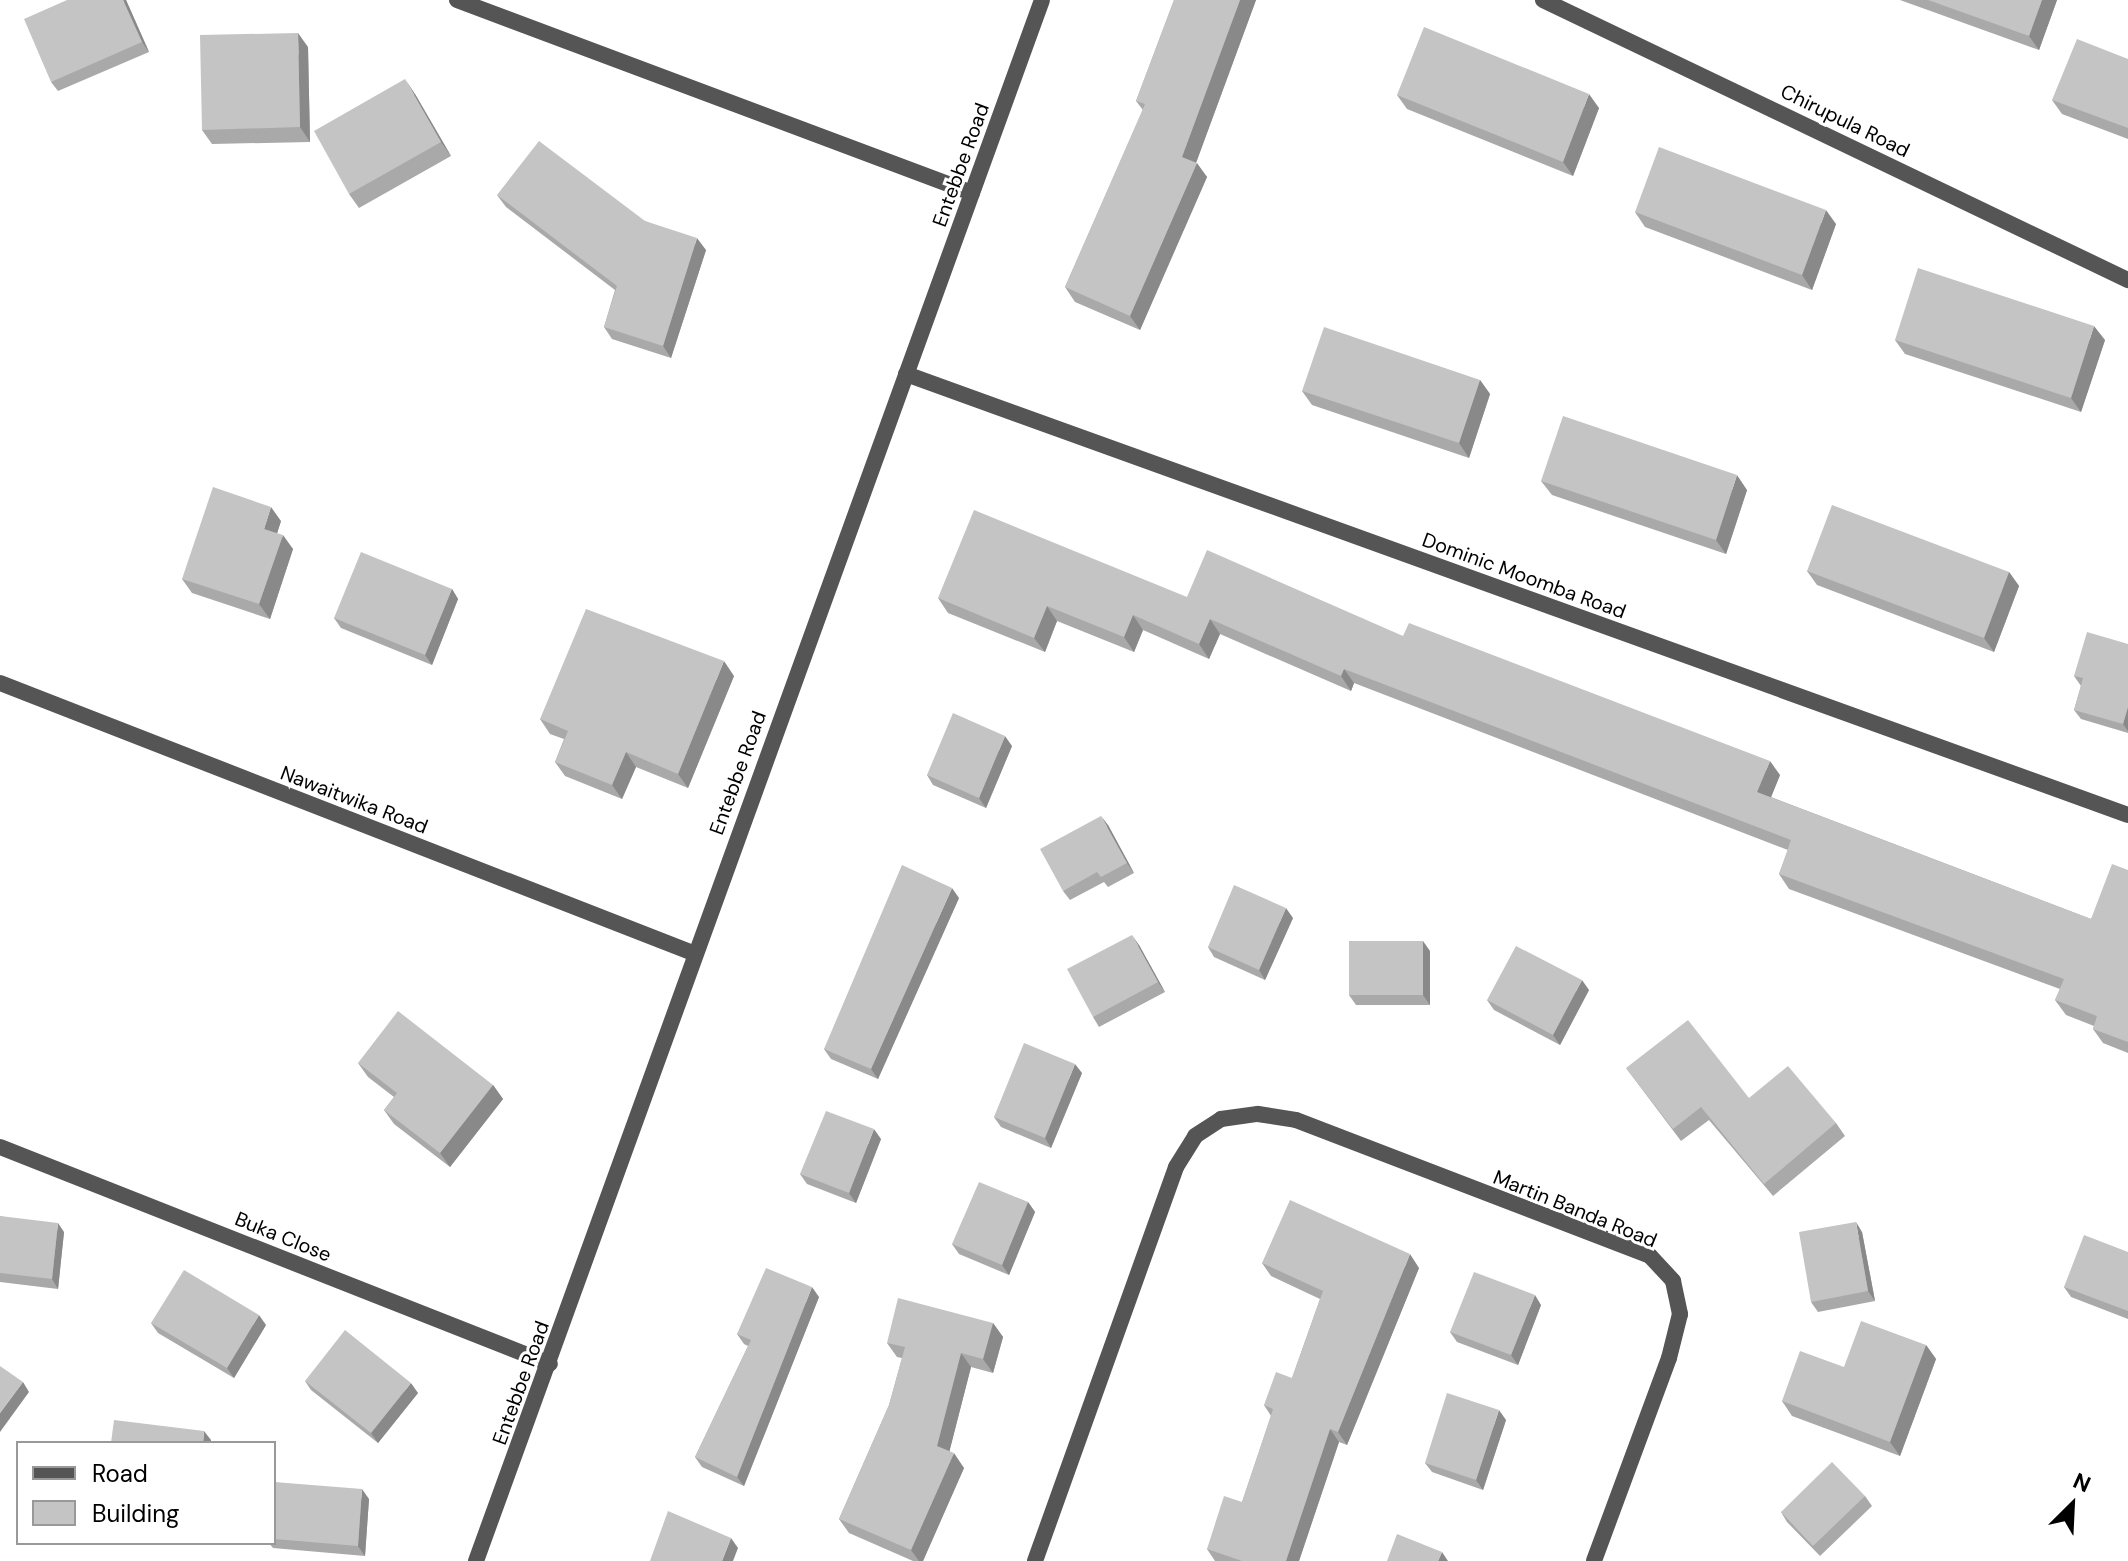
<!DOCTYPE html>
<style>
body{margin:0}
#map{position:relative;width:2128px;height:1561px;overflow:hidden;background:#fff;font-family:"DM Sans",sans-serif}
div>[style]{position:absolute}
.minor>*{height:16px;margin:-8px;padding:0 8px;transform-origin:8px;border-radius:8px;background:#555}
.wall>*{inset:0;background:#a9a9a9}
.shaded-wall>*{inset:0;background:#898989}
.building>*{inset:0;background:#c4c4c4}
span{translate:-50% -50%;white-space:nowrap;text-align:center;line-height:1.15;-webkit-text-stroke:6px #fff;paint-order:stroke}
.street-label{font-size:20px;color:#000}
.legend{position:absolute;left:16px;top:1441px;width:260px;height:104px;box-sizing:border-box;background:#fff;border:2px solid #999;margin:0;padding:10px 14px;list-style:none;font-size:24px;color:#000}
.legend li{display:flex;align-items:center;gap:16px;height:40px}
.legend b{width:40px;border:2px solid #999}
.north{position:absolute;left:2032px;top:1465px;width:80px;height:80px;-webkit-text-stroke:6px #fff;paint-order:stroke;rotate:24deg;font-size:22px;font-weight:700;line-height:32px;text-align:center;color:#000}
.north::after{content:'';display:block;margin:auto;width:28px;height:36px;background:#000;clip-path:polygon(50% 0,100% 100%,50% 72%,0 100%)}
</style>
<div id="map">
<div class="minor">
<div style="left:457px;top:0;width:550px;rotate:20.54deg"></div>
<div style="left:1543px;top:0;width:649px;rotate:25.58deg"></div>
<div style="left:906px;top:374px;width:1299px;rotate:19.84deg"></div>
<div style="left:0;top:683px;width:744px;rotate:21.29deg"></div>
<div style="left:0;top:1147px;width:591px;rotate:21.53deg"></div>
<div style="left:476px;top:1561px;width:1660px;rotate:-70.07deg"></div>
<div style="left:1035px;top:1561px;width:418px;rotate:-70.3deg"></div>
<div style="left:1176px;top:1167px;width:36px;rotate:-58deg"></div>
<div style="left:1195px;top:1136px;width:31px;rotate:-33deg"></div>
<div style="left:1221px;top:1119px;width:37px;rotate:-8deg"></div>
<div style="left:1258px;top:1114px;width:38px;rotate:9deg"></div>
<div style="left:1296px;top:1120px;width:379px;rotate:21deg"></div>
<div style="left:1650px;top:1256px;width:34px;rotate:47deg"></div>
<div style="left:1673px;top:1281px;width:34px;rotate:78deg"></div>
<div style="left:1680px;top:1314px;width:45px;rotate:104deg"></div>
<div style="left:1669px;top:1358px;width:216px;rotate:110.3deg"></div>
</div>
<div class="wall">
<div style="clip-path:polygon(126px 0,149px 52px,58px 91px,51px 82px)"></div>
<div style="clip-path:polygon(1174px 0,1256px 0,1196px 163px,1207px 177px,1140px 330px,1075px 302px,1065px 287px,1143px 110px,1136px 101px)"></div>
<div style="clip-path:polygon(1900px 0,2057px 0,2039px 50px)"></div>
<div style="clip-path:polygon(308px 47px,310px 142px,212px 144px,202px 130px)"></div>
<div style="clip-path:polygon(2128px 59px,2128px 139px,2062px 114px,2052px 100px)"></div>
<div style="clip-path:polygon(415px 94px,451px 156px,359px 208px,349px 194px)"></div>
<div style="clip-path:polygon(1397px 95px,1599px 108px,1573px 176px,1407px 109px)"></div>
<div style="clip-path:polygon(497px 195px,645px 221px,706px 250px,671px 358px,612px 339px,604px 327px,615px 290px,506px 207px)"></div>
<div style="clip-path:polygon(1635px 212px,1836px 224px,1812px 290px,1645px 227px)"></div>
<div style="clip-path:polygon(1895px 340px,2105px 340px,2081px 412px,1905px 354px)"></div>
<div style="clip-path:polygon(1480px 380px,1490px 394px,1469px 458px,1312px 405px,1302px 391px)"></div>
<div style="clip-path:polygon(1541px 481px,1747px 490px,1726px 554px,1552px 495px)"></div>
<div style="clip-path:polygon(281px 521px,277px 533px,293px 549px,270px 619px,192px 593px,182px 579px)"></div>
<div style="clip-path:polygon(1807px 571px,2009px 572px,2019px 586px,1994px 652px,1817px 585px)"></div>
<div style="clip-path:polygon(452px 589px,458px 599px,432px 665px,341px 628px,334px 618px)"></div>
<div style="clip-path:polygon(1187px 597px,1403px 636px,1780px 775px,1771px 797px,2091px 919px,2128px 870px,2128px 1053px,2103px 1043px,2093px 1029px,2094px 1026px,2066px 1015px,2055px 1000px,2060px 989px,1789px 889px,1779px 874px,1788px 850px,1354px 683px,1351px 691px,1220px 634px,1209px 659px,1143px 630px,1134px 652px,1057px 621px,1045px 652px,948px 613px,938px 598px)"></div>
<div style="clip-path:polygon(2128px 644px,2128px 733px,2081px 719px,2074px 710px,2081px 686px,2074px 676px)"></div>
<div style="clip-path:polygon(734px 676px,688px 788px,636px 767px,622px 799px,565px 776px,555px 762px,564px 739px,550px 734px,540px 719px)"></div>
<div style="clip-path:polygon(1012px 746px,986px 808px,933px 785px,927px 775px)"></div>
<div style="clip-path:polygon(1108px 825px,1134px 873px,1108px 887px,1104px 882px,1070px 900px,1063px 891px)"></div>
<div style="clip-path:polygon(959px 898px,878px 1079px,831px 1059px,824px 1049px)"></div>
<div style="clip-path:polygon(1293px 918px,1265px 980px,1214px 957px,1208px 947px)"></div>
<div style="clip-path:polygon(1139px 945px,1165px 992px,1099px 1027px,1093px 1017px)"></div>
<div style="clip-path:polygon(1430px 951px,1430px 1005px,1356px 1005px,1349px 995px)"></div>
<div style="clip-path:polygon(1589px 990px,1560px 1045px,1494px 1010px,1487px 1000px)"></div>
<div style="clip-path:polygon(358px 1063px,493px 1085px,503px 1099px,450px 1167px,394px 1124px,384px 1110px,394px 1097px,368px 1077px)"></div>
<div style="clip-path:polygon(1626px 1068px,1749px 1098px,1836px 1123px,1845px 1136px,1773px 1196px,1709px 1120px,1681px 1141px)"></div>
<div style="clip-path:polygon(1082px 1073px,1051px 1148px,1001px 1127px,994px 1117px)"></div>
<div style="clip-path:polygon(881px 1139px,856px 1203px,807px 1184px,800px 1174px)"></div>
<div style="clip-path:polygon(1028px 1202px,1035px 1212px,1009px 1275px,959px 1254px,952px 1244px)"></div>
<div style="clip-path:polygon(0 1216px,64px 1232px,58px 1289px,0 1282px)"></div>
<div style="clip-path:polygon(1862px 1232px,1875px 1301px,1818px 1312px,1811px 1302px)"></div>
<div style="clip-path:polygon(2128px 1252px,2128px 1319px,2071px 1297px,2064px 1287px)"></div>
<div style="clip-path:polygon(1262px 1263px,1419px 1268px,1347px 1445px,1339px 1442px,1299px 1561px,1215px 1561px,1207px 1549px,1242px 1502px,1271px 1416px,1264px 1405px,1292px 1378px,1320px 1299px,1271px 1276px)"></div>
<div style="clip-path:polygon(819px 1297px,744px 1486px,702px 1467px,695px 1457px,748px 1346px,744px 1344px,737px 1334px)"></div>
<div style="clip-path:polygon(1541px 1305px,1518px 1365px,1457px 1342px,1450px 1332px)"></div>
<div style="clip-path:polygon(151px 1323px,266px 1325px,234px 1378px,158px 1333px)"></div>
<div style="clip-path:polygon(993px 1323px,1003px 1337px,993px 1373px,971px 1367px,949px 1452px,964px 1468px,923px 1561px,913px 1561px,849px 1533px,839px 1519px,889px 1405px,902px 1358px,897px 1357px,887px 1343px)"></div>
<div style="clip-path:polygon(1926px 1345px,1936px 1359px,1900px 1456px,1792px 1416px,1782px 1401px,1844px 1367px)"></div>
<div style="clip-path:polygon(305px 1381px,418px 1393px,378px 1443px,311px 1390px)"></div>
<div style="clip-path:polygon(1506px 1420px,1483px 1490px,1432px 1472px,1425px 1463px)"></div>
<div style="clip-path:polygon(274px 1482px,369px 1499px,365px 1556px,273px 1548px,269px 1543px,274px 1543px)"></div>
<div style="clip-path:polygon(1865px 1496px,1872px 1506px,1820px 1556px,1787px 1522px,1781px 1512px)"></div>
</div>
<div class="shaded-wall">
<div style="clip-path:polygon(123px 0,126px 0,149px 52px,142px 42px)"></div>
<div style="clip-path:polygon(1240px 0,1256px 0,1193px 171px,1182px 157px)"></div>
<div style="clip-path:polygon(2042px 0,2057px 0,2039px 50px,2029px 36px)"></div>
<div style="clip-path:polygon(298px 33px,308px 47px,310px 142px,300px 127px)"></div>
<div style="clip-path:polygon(405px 79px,415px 94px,451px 156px,441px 142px)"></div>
<div style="clip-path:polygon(1589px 94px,1599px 108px,1573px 176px,1563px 162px)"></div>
<div style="clip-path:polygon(1197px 163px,1207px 177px,1140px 330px,1130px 316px)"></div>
<div style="clip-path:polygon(1826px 210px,1836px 224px,1812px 290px,1802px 275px)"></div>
<div style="clip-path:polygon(697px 238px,706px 250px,671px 358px,663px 346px)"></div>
<div style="clip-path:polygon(2094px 326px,2105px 340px,2081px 412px,2071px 398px)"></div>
<div style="clip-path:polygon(1480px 380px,1490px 394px,1469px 458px,1459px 443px)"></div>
<div style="clip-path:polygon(1737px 475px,1747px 490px,1726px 554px,1716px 540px)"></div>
<div style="clip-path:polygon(271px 507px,281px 521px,274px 543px,264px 529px)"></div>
<div style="clip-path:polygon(283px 535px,293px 549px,270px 619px,259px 604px)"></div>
<div style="clip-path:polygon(2009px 572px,2019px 586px,1994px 652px,1984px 638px)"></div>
<div style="clip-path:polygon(452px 589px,458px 599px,432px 665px,425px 655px)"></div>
<div style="clip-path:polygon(1047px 606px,1057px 621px,1045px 652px,1034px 638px)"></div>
<div style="clip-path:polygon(1133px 615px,1143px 630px,1134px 652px,1124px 637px)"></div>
<div style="clip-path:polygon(1210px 619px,1220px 634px,1209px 659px,1199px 644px)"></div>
<div style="clip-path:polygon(724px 661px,734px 676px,688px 788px,678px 774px)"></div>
<div style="clip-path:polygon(1344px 669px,1354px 683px,1351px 691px,1341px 676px)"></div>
<div style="clip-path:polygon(2128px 707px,2128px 731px,2123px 724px)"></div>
<div style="clip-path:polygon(1005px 736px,1012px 746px,986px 808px,979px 798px)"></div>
<div style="clip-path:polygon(626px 752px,636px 767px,622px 799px,612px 785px)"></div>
<div style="clip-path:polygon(1770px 761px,1780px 775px,1767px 807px,1757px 792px)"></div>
<div style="clip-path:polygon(1101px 816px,1108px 825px,1134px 873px,1127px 863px)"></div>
<div style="clip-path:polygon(952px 888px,959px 898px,878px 1079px,871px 1069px)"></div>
<div style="clip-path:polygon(1286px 908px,1293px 918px,1265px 980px,1259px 970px)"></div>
<div style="clip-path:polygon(1132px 935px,1139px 945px,1165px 992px,1158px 982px)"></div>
<div style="clip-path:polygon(1423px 941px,1430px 951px,1430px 1005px,1423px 995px)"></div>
<div style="clip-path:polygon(1582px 980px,1589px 990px,1560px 1045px,1553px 1035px)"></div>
<div style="clip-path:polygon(1075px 1064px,1082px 1073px,1051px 1148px,1045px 1138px)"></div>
<div style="clip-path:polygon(493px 1085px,503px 1099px,450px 1167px,440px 1153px)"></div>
<div style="clip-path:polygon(874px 1129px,881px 1139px,856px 1203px,849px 1193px)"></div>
<div style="clip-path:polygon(1028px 1202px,1035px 1212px,1009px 1275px,1002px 1265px)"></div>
<div style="clip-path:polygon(1856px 1222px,1862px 1232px,1875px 1301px,1868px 1291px)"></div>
<div style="clip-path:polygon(58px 1223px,64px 1232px,58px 1289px,52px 1279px)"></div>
<div style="clip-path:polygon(1410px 1254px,1419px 1268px,1347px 1445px,1338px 1432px)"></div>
<div style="clip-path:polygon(812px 1287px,819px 1297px,744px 1486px,737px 1477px)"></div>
<div style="clip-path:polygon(1535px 1295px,1541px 1305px,1518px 1365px,1511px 1355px)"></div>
<div style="clip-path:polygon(259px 1315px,266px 1325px,234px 1378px,227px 1368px)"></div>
<div style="clip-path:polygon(993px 1323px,1003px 1337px,993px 1373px,983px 1359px)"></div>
<div style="clip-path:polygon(1926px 1345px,1936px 1359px,1900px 1456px,1890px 1442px)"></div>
<div style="clip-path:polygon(961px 1353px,971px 1367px,947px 1461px,937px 1446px)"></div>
<div style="clip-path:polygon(23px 1382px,29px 1392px,0 1432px,0 1413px)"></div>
<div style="clip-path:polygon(411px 1383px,418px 1393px,378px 1443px,371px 1433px)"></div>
<div style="clip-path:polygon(1499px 1410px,1506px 1420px,1483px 1490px,1476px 1480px)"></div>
<div style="clip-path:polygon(1330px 1429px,1339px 1442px,1299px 1561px,1286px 1561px)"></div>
<div style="clip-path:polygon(204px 1431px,211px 1440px,211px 1443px,203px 1443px)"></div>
<div style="clip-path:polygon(954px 1453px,964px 1468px,923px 1561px,919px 1561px,911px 1550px)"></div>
<div style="clip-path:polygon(362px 1489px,369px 1499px,365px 1556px,358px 1546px)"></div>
<div style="clip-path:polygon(731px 1538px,738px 1548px,733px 1561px,722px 1561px)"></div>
<div style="clip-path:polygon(1442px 1552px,1448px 1561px,1438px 1561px)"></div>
</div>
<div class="building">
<div style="clip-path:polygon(67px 0,123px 0,142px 42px,51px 82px,24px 19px)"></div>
<div style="clip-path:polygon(1174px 0,1240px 0,1182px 157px,1197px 163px,1130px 316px,1065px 287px,1145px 104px,1136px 101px)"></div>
<div style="clip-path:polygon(1928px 0,2042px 0,2029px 36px)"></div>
<div style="clip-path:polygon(1424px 27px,1589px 94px,1563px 162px,1397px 95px)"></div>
<div style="clip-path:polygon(298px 33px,300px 127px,202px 130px,200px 35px)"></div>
<div style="clip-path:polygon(2077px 39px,2128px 59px,2128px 128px,2052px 100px)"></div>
<div style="clip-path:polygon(405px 79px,441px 142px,349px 194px,314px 131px)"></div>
<div style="clip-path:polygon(539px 141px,645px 221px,697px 238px,663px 346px,604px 327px,617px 286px,497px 195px)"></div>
<div style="clip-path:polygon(1659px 147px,1826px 210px,1802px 275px,1635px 212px)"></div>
<div style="clip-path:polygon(1918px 268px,2094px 326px,2071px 398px,1895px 340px)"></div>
<div style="clip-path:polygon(1324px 327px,1480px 380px,1459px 443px,1302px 391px)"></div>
<div style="clip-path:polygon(1563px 416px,1737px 475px,1716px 540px,1541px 481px)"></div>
<div style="clip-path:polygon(213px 487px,271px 507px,264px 529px,283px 535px,259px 604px,182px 579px)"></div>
<div style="clip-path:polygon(1832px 505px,2009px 572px,1984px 638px,1807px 571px)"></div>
<div style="clip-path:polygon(974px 510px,1187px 597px,1207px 550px,1403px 636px,1409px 623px,1770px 761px,1757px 792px,2091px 919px,2112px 864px,2128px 870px,2128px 1042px,2093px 1029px,2097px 1016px,2055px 1000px,2064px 979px,1779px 874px,1791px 840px,1344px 669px,1341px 676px,1210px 619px,1199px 644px,1133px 615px,1124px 637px,1047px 606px,1034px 638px,938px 598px)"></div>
<div style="clip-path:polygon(361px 552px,452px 589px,425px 655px,334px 618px)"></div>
<div style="clip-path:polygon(586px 609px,724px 661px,678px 774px,626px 752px,612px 785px,555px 762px,568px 731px,540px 719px)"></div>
<div style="clip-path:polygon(2087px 632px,2128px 644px,2128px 707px,2123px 724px,2074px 710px,2083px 678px,2074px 676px)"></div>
<div style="clip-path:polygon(953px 713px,1005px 736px,979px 798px,927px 775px)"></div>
<div style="clip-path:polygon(1101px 816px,1127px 863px,1101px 877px,1097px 872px,1063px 891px,1040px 849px)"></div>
<div style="clip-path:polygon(902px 865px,952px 888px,871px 1069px,824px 1049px)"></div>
<div style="clip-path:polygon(1234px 885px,1286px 908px,1259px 970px,1208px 947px)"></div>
<div style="clip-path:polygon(1132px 935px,1158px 982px,1093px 1017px,1067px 969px)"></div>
<div style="clip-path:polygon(1349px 941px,1423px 941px,1423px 995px,1349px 995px)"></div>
<div style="clip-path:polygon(1516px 946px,1582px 980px,1553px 1035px,1487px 1000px)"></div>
<div style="clip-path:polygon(398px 1011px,493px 1085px,440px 1153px,384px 1110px,397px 1093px,358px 1063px)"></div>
<div style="clip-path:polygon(1688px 1020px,1749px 1098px,1788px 1066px,1836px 1123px,1764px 1184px,1701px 1107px,1673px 1129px,1626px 1068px)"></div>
<div style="clip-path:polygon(1024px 1043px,1075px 1064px,1045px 1138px,994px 1117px)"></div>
<div style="clip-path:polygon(826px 1111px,874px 1129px,849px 1193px,800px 1174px)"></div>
<div style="clip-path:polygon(979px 1182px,1028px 1202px,1002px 1265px,952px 1244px)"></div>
<div style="clip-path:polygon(1290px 1200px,1410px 1254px,1338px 1432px,1330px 1429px,1286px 1561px,1242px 1561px,1207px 1549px,1224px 1496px,1242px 1502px,1273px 1409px,1264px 1405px,1276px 1372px,1292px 1378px,1323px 1291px,1262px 1263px)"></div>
<div style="clip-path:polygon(0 1216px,58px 1223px,52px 1279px,0 1273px)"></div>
<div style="clip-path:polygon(1856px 1222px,1868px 1291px,1811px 1302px,1799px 1232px)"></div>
<div style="clip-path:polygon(2084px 1235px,2128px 1252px,2128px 1311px,2064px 1287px)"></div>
<div style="clip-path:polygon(766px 1268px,812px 1287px,737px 1477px,695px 1457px,751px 1340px,737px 1334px)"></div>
<div style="clip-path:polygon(184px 1270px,259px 1315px,227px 1368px,151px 1323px)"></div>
<div style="clip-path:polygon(1474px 1272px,1535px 1295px,1511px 1355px,1450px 1332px)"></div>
<div style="clip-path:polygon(898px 1298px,993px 1323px,983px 1359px,961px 1353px,937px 1446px,954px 1453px,911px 1550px,839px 1519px,889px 1405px,905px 1347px,887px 1343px)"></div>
<div style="clip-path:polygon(1861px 1321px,1926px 1345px,1890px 1442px,1782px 1401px,1800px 1351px,1844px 1367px)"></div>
<div style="clip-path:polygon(345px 1330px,411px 1383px,371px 1433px,305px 1381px)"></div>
<div style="clip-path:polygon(0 1366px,23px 1382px,0 1413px)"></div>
<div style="clip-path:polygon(1447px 1393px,1499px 1410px,1476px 1480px,1425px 1463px)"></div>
<div style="clip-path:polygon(114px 1420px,204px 1431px,203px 1443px,111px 1443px)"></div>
<div style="clip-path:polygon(1832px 1462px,1865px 1496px,1813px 1546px,1781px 1512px)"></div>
<div style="clip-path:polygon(274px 1482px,362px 1489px,358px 1546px,274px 1539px)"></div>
<div style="clip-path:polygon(668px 1511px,731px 1538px,722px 1561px,650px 1561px)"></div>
<div style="clip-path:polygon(1397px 1534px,1442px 1552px,1438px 1561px,1387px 1561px)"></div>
</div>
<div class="street-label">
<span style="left:1845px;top:121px;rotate:26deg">Chirupula Road</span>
<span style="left:961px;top:165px;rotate:-70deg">Entebbe Road</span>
<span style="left:1524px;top:576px;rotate:20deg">Dominic Moomba Road</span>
<span style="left:738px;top:773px;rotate:-70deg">Entebbe Road</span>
<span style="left:354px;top:800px;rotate:21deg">Nawaitwika Road</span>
<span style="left:1575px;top:1209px;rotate:22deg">Martin Banda Road</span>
<span style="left:283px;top:1237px;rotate:22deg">Buka Close</span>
<span style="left:521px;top:1383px;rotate:-70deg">Entebbe Road</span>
</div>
<ul class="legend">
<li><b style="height:10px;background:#555"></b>Road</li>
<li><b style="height:22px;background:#c4c4c4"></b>Building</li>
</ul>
<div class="north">N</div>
</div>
